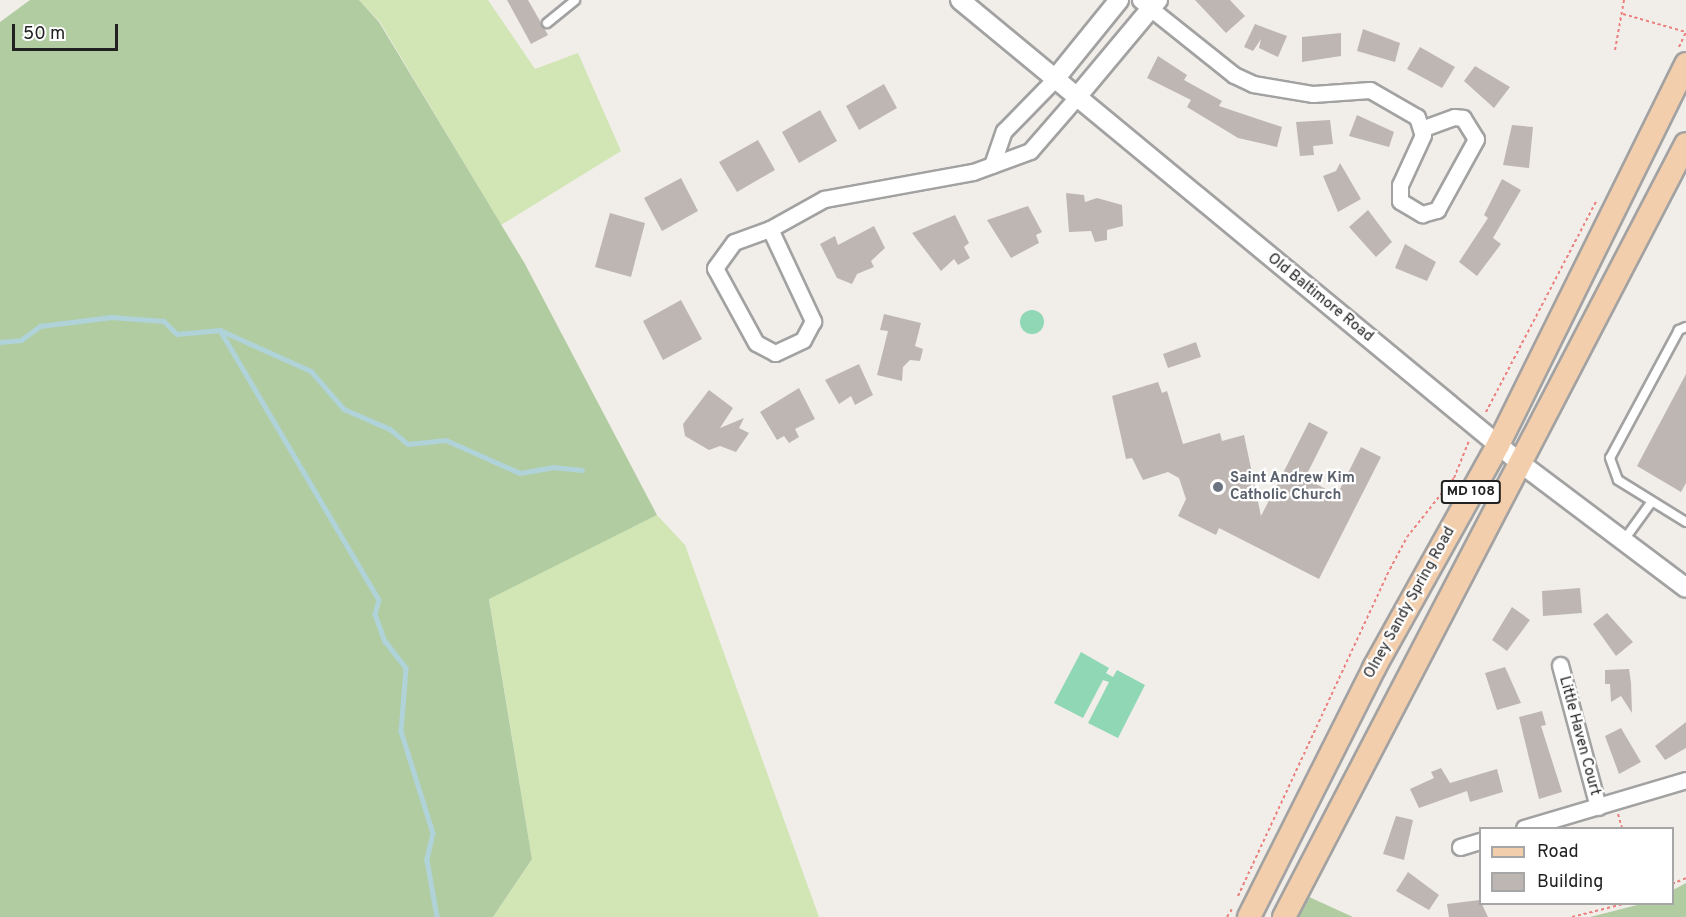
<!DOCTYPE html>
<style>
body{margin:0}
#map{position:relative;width:1686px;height:917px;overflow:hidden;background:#f1eee9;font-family:Overpass,sans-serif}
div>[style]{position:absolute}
.grass>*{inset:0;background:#d1e5b5}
.forest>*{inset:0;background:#b2cca2}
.pitch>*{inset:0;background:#90d7b5}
.round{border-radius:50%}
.stream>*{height:4.5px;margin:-2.25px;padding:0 2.25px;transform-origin:2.25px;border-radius:2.25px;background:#afd3d9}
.building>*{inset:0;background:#beb6b2}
.path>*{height:2px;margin-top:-1px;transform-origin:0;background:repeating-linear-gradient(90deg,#ec807f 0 3px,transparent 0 6px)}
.roads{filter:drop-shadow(2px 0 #a2a2a2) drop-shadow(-2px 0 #a2a2a2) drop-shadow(0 2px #a2a2a2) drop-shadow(0 -2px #a2a2a2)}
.service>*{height:8px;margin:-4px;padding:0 4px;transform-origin:4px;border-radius:4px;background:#fff}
.minor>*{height:15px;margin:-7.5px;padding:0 7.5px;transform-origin:7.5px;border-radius:7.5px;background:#fff}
.tertiary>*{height:18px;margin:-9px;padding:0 9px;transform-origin:9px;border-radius:9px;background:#fff}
.primary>*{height:22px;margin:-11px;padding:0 11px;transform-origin:11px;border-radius:11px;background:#f3ceac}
.dots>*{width:16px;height:16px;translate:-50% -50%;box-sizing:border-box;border:3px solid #fff;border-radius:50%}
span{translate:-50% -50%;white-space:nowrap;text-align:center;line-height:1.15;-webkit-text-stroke:4.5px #fff;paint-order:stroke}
.shield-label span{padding:2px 4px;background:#fff;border:2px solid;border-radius:4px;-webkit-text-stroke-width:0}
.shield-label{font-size:14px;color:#212121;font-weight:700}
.street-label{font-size:15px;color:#212121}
.worship-label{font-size:15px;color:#5b616d;font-weight:700}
.left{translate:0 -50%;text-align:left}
.legend{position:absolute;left:1479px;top:827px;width:195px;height:78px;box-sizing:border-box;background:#fff;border:2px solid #a6a6a6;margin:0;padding:8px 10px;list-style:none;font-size:18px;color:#212121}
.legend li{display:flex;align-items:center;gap:12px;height:30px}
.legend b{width:30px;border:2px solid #a6a6a6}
.scale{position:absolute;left:12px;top:24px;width:106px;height:27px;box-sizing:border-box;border:3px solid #212121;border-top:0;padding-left:8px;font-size:18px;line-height:21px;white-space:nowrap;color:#212121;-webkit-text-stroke:4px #fff;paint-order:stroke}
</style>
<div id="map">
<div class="grass">
<div style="clip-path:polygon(359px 0,488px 0,535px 69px,578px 53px,621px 151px,501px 225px,380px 22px)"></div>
<div style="clip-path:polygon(657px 515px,685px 545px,819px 917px,493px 917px,532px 859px,489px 598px)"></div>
</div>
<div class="forest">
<div style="clip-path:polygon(30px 0,359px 0,379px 22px,525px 264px,657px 515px,489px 599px,532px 859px,493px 917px,0 917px,0 22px)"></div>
<div style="clip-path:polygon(1686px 883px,1686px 917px,1590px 917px,1641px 904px,1672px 904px,1673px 890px)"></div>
<div style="clip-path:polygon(1296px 891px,1353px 917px,1284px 917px)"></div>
</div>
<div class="pitch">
<div class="round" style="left:1020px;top:310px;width:24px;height:24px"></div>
<div style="clip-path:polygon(1081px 652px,1109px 668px,1106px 673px,1113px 677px,1117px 670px,1145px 685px,1118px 738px,1088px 723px,1109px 682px,1103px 680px,1083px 718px,1054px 703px)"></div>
</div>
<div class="stream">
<div style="left:220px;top:330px;width:100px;rotate:24.3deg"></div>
<div style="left:311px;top:371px;width:50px;rotate:49deg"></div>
<div style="left:344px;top:409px;width:50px;rotate:23.5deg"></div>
<div style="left:390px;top:429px;width:23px;rotate:40deg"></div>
<div style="left:408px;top:444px;width:38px;rotate:-6deg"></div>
<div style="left:446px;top:440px;width:81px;rotate:24deg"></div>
<div style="left:520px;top:473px;width:34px;rotate:-10deg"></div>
<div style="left:553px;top:467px;width:29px;rotate:6deg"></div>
<div style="left:0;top:342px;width:21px;rotate:-5deg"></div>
<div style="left:21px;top:340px;width:24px;rotate:-36deg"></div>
<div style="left:40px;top:326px;width:72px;rotate:-7.2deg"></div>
<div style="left:111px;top:317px;width:53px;rotate:4.3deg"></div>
<div style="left:164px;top:321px;width:18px;rotate:45deg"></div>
<div style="left:177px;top:334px;width:43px;rotate:-5.3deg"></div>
<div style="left:220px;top:330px;width:313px;rotate:59.5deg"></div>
<div style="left:379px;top:600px;width:15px;rotate:106deg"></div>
<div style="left:375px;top:614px;width:29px;rotate:70deg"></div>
<div style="left:385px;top:641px;width:34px;rotate:52deg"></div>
<div style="left:406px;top:668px;width:63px;rotate:94.5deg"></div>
<div style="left:401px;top:731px;width:107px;rotate:72.6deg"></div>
<div style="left:433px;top:833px;width:28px;rotate:103deg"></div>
<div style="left:427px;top:860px;width:58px;rotate:80deg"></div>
</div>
<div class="building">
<div style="clip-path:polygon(507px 0,528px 0,548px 35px,531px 44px)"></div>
<div style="clip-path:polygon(1195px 0,1230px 0,1245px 16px,1226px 33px)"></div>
<div style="clip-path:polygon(1255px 24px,1287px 36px,1278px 57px,1259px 48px,1261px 39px,1253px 51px,1244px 47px)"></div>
<div style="clip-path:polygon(1363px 29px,1400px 43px,1395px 62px,1357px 51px)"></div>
<div style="clip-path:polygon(1341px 33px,1341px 56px,1302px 62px,1302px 37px)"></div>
<div style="clip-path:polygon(1420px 47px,1455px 67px,1442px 88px,1407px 69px)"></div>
<div style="clip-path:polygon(1158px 56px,1187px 75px,1184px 80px,1222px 101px,1219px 106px,1282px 127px,1277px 147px,1238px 138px,1187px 107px,1191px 100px,1147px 78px)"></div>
<div style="clip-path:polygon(1475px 66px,1510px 87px,1494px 108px,1464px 81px)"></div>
<div style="clip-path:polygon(884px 84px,897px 108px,859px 130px,846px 106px)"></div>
<div style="clip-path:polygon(820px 110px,837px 141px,799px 163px,782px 132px)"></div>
<div style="clip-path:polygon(1357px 115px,1394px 132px,1389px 147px,1349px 136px)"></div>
<div style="clip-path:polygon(1330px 120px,1333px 144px,1313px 146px,1314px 155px,1300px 156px,1296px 122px)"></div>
<div style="clip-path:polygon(1512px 125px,1533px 127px,1529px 168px,1503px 165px)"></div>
<div style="clip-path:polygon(758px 140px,775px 170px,737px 192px,719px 162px)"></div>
<div style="clip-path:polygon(1340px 163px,1361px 199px,1338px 212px,1323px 176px,1336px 171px)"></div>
<div style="clip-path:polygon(681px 178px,698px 211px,662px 231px,644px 198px)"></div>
<div style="clip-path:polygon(1502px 179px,1521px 190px,1493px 238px,1501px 244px,1477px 276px,1459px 262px,1488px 218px,1484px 215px)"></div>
<div style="clip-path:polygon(1066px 193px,1084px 195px,1085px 202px,1097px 198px,1122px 205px,1123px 226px,1107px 230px,1107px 240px,1095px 242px,1091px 231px,1069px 232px)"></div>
<div style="clip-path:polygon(1028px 206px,1042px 232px,1036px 235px,1039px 243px,1011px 258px,987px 220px)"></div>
<div style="clip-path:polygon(1368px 210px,1392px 242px,1376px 257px,1349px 227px)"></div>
<div style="clip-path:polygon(610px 213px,645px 223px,631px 277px,595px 267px)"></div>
<div style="clip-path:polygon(955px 215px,969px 243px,964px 247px,970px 258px,958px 265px,954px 259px,941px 271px,912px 233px)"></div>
<div style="clip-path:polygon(874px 226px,885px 248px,871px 261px,874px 267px,857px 274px,852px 284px,837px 278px,820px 244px,835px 236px,838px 245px)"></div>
<div style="clip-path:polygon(1405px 244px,1436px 262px,1427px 281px,1395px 268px)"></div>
<div style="clip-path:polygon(681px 300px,702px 339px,663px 360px,643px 321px)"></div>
<div style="clip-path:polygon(884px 314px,921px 323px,915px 346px,923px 349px,920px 361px,910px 360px,903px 367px,902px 381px,877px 375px,888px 331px,880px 330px)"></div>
<div style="clip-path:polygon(1196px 342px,1201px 357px,1168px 368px,1163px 354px)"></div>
<div style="clip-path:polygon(859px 364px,873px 395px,855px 405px,851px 396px,839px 404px,825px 380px)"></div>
<div style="clip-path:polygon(1686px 374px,1686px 483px,1681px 492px,1637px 466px)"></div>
<div style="clip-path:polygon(1158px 382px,1162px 393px,1167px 391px,1183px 444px,1220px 433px,1222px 441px,1244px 435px,1261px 516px,1309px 422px,1328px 432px,1305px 478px,1337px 495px,1361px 447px,1381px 457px,1319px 579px,1219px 528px,1216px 535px,1178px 516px,1186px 499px,1179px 478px,1168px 472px,1143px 480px,1132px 458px,1126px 459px,1112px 396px)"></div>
<div style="clip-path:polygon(799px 388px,815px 419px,795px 429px,799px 437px,789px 443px,784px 436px,777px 440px,760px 412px)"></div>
<div style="clip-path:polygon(709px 390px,733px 408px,720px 428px,744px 418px,739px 428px,749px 433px,736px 452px,720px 446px,709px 450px,685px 436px,683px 424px)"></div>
<div style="clip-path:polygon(1580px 588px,1582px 613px,1543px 616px,1542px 591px)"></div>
<div style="clip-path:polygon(1512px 607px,1530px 620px,1507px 651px,1492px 640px)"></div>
<div style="clip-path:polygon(1607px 613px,1633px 642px,1616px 656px,1593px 624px)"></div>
<div style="clip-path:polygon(1505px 667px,1521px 703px,1497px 710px,1485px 673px)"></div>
<div style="clip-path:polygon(1629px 669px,1631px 683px,1632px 713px,1621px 696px,1611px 702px,1610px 684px,1605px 684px,1605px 670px)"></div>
<div style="clip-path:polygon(1542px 711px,1546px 725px,1541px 726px,1562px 792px,1539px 799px,1519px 717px)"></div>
<div style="clip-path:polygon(1686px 722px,1686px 748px,1665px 760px,1655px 746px)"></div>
<div style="clip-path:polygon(1621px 728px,1641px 762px,1619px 774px,1605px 736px)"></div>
<div style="clip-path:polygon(1441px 768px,1450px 783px,1497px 769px,1503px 792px,1470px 802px,1467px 791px,1419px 808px,1410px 789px,1434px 778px,1431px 772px)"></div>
<div style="clip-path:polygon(1396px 816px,1413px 820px,1404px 860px,1383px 854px)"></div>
<div style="clip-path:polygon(1408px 872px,1439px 895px,1429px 910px,1396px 891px)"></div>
<div style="clip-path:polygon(1480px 900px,1488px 917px,1449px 917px,1447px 904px)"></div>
</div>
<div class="path">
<div style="left:1623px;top:14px;width:66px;rotate:15.9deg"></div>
<div style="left:1679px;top:47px;width:17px;rotate:-65deg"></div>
<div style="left:1615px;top:50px;width:51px;rotate:-79.8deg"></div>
<div style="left:1486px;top:412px;width:239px;rotate:-62.4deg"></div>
<div style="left:1618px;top:814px;width:15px;rotate:74deg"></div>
<div style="left:1672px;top:884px;width:15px;rotate:-23deg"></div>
<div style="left:1238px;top:896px;width:361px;rotate:-65.1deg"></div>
<div style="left:1390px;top:569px;width:36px;rotate:-62deg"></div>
<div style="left:1407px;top:537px;width:75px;rotate:-51.5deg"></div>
<div style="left:1454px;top:478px;width:40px;rotate:-68deg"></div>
<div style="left:1227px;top:917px;width:9px;rotate:-58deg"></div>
<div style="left:1572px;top:917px;width:53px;rotate:-14.3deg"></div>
</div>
<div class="roads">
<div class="service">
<div style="left:547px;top:23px;width:36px;rotate:-39deg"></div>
<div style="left:1686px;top:327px;width:8px;rotate:157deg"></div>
<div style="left:1679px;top:330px;width:145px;rotate:118.3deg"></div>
<div style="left:1610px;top:458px;width:23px;rotate:70deg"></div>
<div style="left:1618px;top:480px;width:80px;rotate:31.7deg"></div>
<div style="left:1624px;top:540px;width:44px;rotate:-54.2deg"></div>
</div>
<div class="minor">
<div style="left:1140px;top:0;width:120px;rotate:38.6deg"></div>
<div style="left:1234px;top:75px;width:21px;rotate:25deg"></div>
<div style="left:1253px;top:84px;width:61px;rotate:9.5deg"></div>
<div style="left:1313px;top:94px;width:57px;rotate:-4deg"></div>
<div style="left:1370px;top:90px;width:54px;rotate:29.9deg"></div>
<div style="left:1417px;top:117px;width:19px;rotate:72deg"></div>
<div style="left:1423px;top:135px;width:55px;rotate:114.7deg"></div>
<div style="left:1400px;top:185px;width:16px;rotate:90deg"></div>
<div style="left:1400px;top:201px;width:26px;rotate:31deg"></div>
<div style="left:1422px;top:214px;width:16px;rotate:-15deg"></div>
<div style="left:1437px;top:210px;width:81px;rotate:-61.2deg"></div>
<div style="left:1476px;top:139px;width:25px;rotate:-122deg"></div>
<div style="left:1463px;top:118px;width:9px;rotate:-174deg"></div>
<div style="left:1454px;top:117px;width:35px;rotate:160deg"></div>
<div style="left:992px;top:165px;width:36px;rotate:-71deg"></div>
<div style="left:1004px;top:131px;width:73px;rotate:-45.6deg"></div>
<div style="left:770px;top:229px;width:102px;rotate:64.9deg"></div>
<div style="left:813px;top:321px;width:21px;rotate:118deg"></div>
<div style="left:803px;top:340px;width:31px;rotate:155deg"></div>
<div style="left:775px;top:353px;width:21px;rotate:-152deg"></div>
<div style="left:756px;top:343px;width:85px;rotate:-118.7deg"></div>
<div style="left:715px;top:268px;width:32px;rotate:-54deg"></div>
<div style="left:734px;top:242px;width:38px;rotate:-20deg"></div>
<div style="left:770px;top:229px;width:62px;rotate:-29.1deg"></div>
<div style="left:824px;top:199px;width:151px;rotate:-10.3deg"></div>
<div style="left:973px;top:172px;width:61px;rotate:-20.2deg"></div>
<div style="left:1030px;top:151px;width:70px;rotate:-49deg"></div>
<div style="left:1560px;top:665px;width:147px;rotate:75deg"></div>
<div style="left:1524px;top:828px;width:169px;rotate:-16.5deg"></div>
<div style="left:1460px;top:847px;width:21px;rotate:-17deg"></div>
</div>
<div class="tertiary">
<div style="left:960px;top:0;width:725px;rotate:39.57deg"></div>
<div style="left:1519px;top:462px;width:209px;rotate:37deg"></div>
<div style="left:1055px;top:79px;width:102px;rotate:-51deg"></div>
<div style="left:1076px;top:98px;width:128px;rotate:-50.1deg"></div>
</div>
<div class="primary">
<div style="left:1249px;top:917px;width:279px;rotate:-63.3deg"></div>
<div style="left:1374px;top:668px;width:255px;rotate:-60.9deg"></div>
<div style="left:1498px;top:445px;width:425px;rotate:-63.7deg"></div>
<div style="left:1284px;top:917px;width:871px;rotate:-62.52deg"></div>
</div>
</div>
<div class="dots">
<div style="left:1218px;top:487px;background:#6b7280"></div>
</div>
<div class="shield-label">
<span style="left:1471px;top:492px">MD 108</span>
</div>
<div class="street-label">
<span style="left:1320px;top:298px;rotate:39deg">Old Baltimore Road</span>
<span style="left:1410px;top:603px;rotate:-61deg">Olney Sandy Spring Road</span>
<span style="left:1579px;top:736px;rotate:75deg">Little Haven Court</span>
</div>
<div class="worship-label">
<span class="left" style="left:1230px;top:487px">Saint Andrew Kim<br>Catholic Church</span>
</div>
<ul class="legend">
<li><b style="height:8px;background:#f3ceac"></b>Road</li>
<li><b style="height:16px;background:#beb6b2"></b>Building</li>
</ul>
<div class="scale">50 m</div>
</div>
